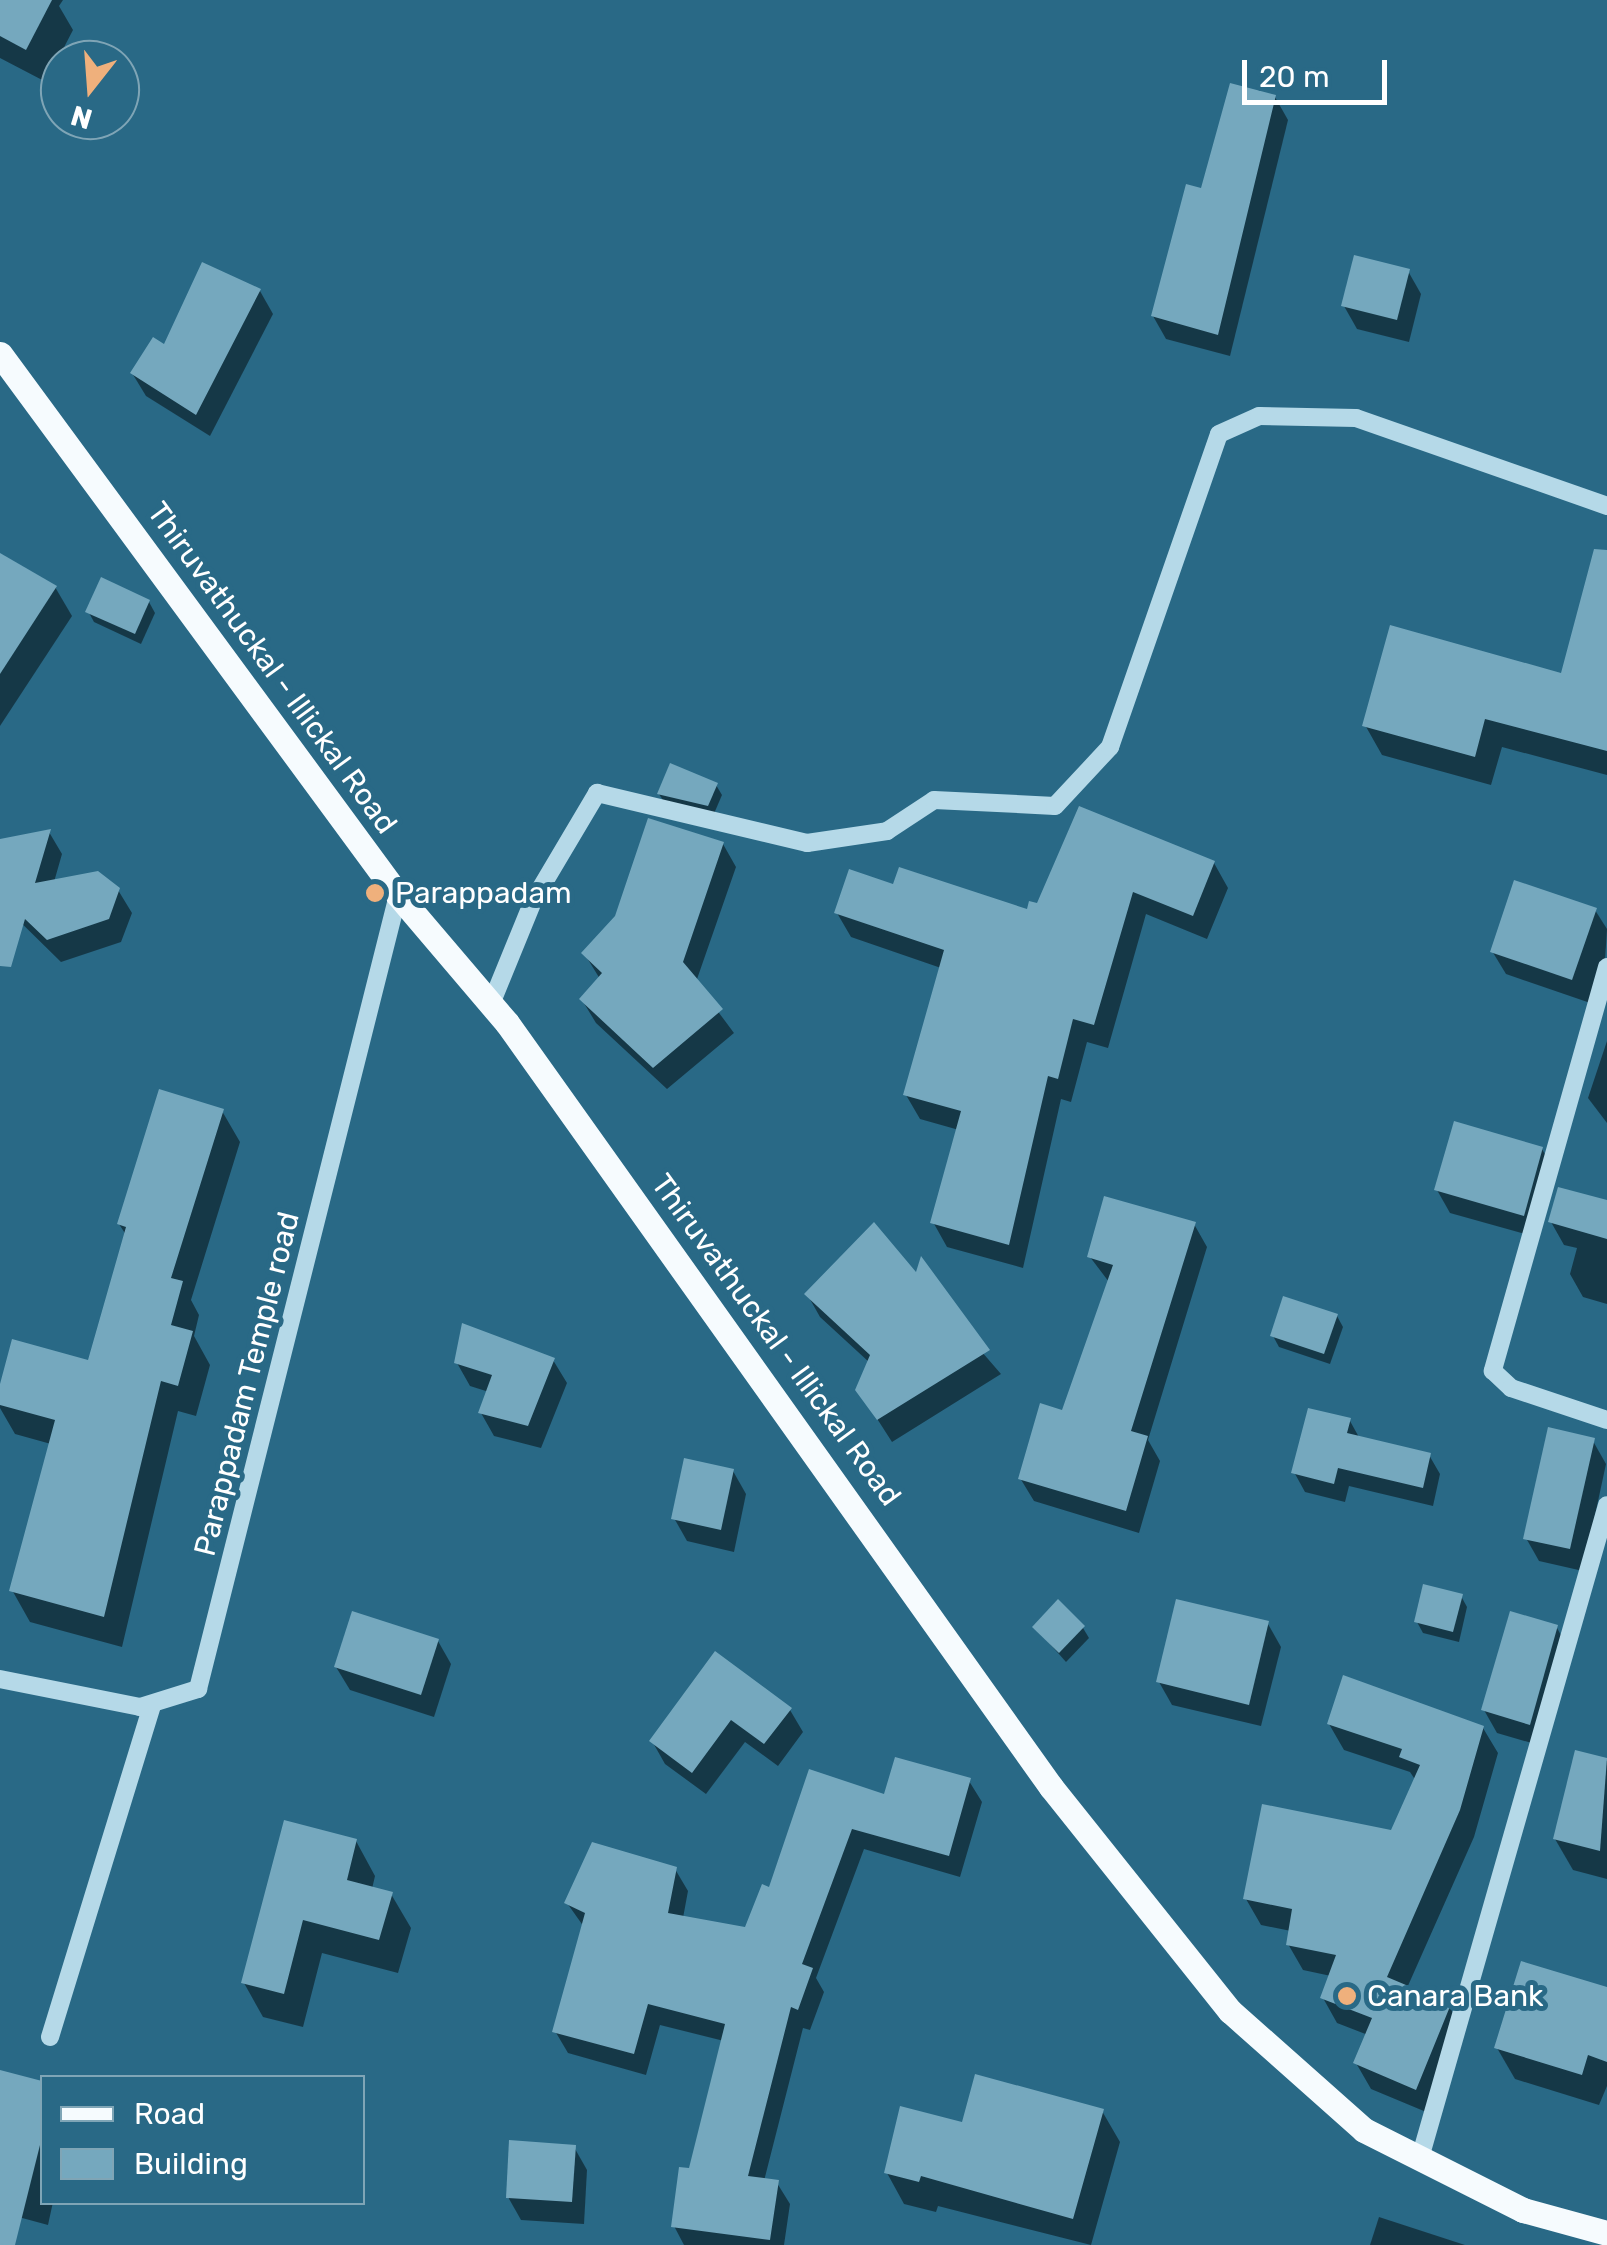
<!DOCTYPE html>
<style>
body{margin:0}
#map{position:relative;width:1607px;height:2245px;overflow:hidden;background:#296986;font-family:Rubik,sans-serif}
div>[style]{position:absolute}
.shadow>*{inset:0;background:#0007}
.building>*{inset:0;background:#75a8be}
.minor>*{height:18px;margin:-9px;padding:0 9px;transform-origin:9px;border-radius:9px;background:#b5d9e8}
.major>*{height:25px;margin:-12.5px;padding:0 12.5px;transform-origin:12.5px;border-radius:12.5px;background:#f6fbfe}
.dots>*{width:28px;height:28px;translate:-50% -50%;box-sizing:border-box;border:5px solid #296986;border-radius:50%}
span{translate:-50% -50%;white-space:nowrap;text-align:center;line-height:1.15;-webkit-text-stroke:10px #296986;paint-order:stroke}
.street-label{font-size:30px;color:#fff}
.poi-label{font-size:30px;color:#fff}
.left{translate:0 -50%;text-align:left}
.legend{position:absolute;left:40px;top:2075px;width:325px;height:130px;box-sizing:border-box;background:#296986;border:2px solid #7fa5b6;margin:0;padding:12px 18px;list-style:none;font-size:30px;color:#fff}
.legend li{display:flex;align-items:center;gap:20px;height:50px}
.legend b{width:50px;border:2px solid #7fa5b6}
.north{position:absolute;left:40px;top:40px;width:100px;height:100px;box-sizing:border-box;background:#296986;border:2px solid #7fa5b6;border-radius:50%;rotate:197deg;font-size:28px;font-weight:700;line-height:40px;text-align:center;color:#fff}
.north::after{content:'';display:block;margin:auto;width:35px;height:45px;background:#efb07c;clip-path:polygon(50% 0,100% 100%,50% 72%,0 100%)}
.scale{position:absolute;left:1242px;top:60px;width:145px;height:45px;box-sizing:border-box;border:5px solid #fff;border-top:0;padding-left:12px;font-size:30px;line-height:35px;white-space:nowrap;color:#fff;-webkit-text-stroke:8px #296986;paint-order:stroke}
</style>
<div id="map">
<div class="shadow">
<div style="clip-path:polygon(0 0,63px 0,59px 6px,73px 30px,46px 82px,0 58px)"></div>
<div style="clip-path:polygon(1275px 97px,1288px 120px,1230px 356px,1166px 339px,1153px 316px)"></div>
<div style="clip-path:polygon(1408px 271px,1421px 294px,1409px 342px,1357px 329px,1344px 306px)"></div>
<div style="clip-path:polygon(260px 291px,273px 314px,210px 436px,146px 396px,132px 373px)"></div>
<div style="clip-path:polygon(0 556px,55px 587px,72px 616px,0 726px)"></div>
<div style="clip-path:polygon(149px 602px,155px 613px,141px 644px,94px 622px,88px 611px)"></div>
<div style="clip-path:polygon(1607px 614px,1607px 775px,1502px 747px,1491px 785px,1382px 755px,1365px 725px,1563px 676px)"></div>
<div style="clip-path:polygon(716px 785px,722px 795px,713px 816px,666px 805px,659px 794px)"></div>
<div style="clip-path:polygon(49px 832px,62px 854px,54px 882px,118px 890px,132px 913px,121px 942px,61px 962px,6px 908px,0 914px,0 841px)"></div>
<div style="clip-path:polygon(723px 844px,736px 867px,696px 982px,734px 1033px,667px 1089px,596px 1023px,582px 1000px,600px 979px,584px 953px)"></div>
<div style="clip-path:polygon(1214px 863px,1228px 888px,1207px 939px,1146px 914px,1108px 1048px,1087px 1042px,1071px 1102px,1061px 1099px,1023px 1268px,947px 1247px,933px 1222px,959px 1130px,920px 1119px,906px 1095px,941px 968px,851px 937px,837px 913px,895px 887px,1028px 913px)"></div>
<div style="clip-path:polygon(1595px 910px,1607px 929px,1602px 1007px,1506px 974px,1492px 951px)"></div>
<div style="clip-path:polygon(1607px 1041px,1607px 1123px,1588px 1098px)"></div>
<div style="clip-path:polygon(222px 1111px,240px 1142px,191px 1300px,199px 1315px,194px 1336px,210px 1365px,196px 1416px,178px 1411px,122px 1647px,30px 1622px,12px 1590px,51px 1444px,15px 1434px,0 1408px,0 1393px,90px 1363px,126px 1235px,119px 1224px)"></div>
<div style="clip-path:polygon(1542px 1149px,1555px 1172px,1536px 1237px,1450px 1213px,1437px 1190px)"></div>
<div style="clip-path:polygon(1607px 1203px,1607px 1304px,1583px 1297px,1570px 1274px,1577px 1248px,1564px 1245px,1551px 1222px)"></div>
<div style="clip-path:polygon(1194px 1224px,1207px 1247px,1148px 1440px,1160px 1461px,1139px 1533px,1034px 1501px,1020px 1478px,1064px 1413px,1109px 1282px,1090px 1257px)"></div>
<div style="clip-path:polygon(917px 1277px,1001px 1374px,892px 1442px,858px 1389px,870px 1363px,820px 1317px,807px 1294px)"></div>
<div style="clip-path:polygon(1337px 1316px,1343px 1327px,1330px 1364px,1279px 1347px,1273px 1336px)"></div>
<div style="clip-path:polygon(553px 1360px,567px 1383px,541px 1448px,494px 1436px,481px 1413px,489px 1392px,470px 1386px,457px 1363px)"></div>
<div style="clip-path:polygon(1350px 1421px,1360px 1439px,1429px 1455px,1440px 1474px,1433px 1506px,1349px 1486px,1345px 1502px,1305px 1492px,1294px 1472px)"></div>
<div style="clip-path:polygon(1593px 1441px,1606px 1464px,1583px 1571px,1539px 1561px,1526px 1538px)"></div>
<div style="clip-path:polygon(733px 1471px,746px 1494px,734px 1552px,687px 1541px,674px 1518px)"></div>
<div style="clip-path:polygon(1461px 1596px,1467px 1607px,1459px 1642px,1423px 1633px,1417px 1622px)"></div>
<div style="clip-path:polygon(1268px 1624px,1281px 1647px,1261px 1726px,1172px 1705px,1159px 1682px)"></div>
<div style="clip-path:polygon(1035px 1627px,1083px 1628px,1089px 1638px,1066px 1662px)"></div>
<div style="clip-path:polygon(1557px 1628px,1570px 1651px,1542px 1746px,1497px 1733px,1484px 1710px)"></div>
<div style="clip-path:polygon(438px 1641px,451px 1664px,434px 1717px,350px 1690px,336px 1667px)"></div>
<div style="clip-path:polygon(715px 1654px,790px 1710px,803px 1732px,778px 1766px,745px 1742px,706px 1794px,665px 1764px,652px 1741px)"></div>
<div style="clip-path:polygon(1329px 1724px,1483px 1728px,1498px 1753px,1474px 1837px,1407px 1988px,1449px 2006px,1464px 2032px,1431px 2114px,1371px 2089px,1356px 2063px,1368px 2035px,1337px 2023px,1323px 1998px,1331px 1976px,1303px 1970px,1288px 1944px,1291px 1931px,1261px 1925px,1246px 1899px,1393px 1833px,1416px 1781px,1410px 1772px,1344px 1750px)"></div>
<div style="clip-path:polygon(1577px 1753px,1607px 1761px,1607px 1879px,1573px 1870px,1555px 1839px)"></div>
<div style="clip-path:polygon(969px 1781px,982px 1802px,960px 1877px,864px 1849px,816px 1978px,824px 1992px,810px 2030px,803px 2028px,764px 2181px,777px 2183px,790px 2204px,784px 2245px,684px 2245px,674px 2226px,724px 2041px,660px 2025px,646px 2075px,568px 2053px,555px 2031px,584px 1927px,567px 1903px,675px 1869px,688px 1891px,683px 1918px,747px 1930px,771px 1890px,886px 1798px)"></div>
<div style="clip-path:polygon(356px 1841px,375px 1876px,372px 1889px,391px 1894px,411px 1928px,398px 1973px,322px 1953px,303px 2027px,263px 2017px,244px 1983px)"></div>
<div style="clip-path:polygon(1607px 1990px,1607px 2086px,1599px 2105px,1515px 2079px,1497px 2048px)"></div>
<div style="clip-path:polygon(0 2073px,42px 2084px,42px 2202px,53px 2202px,48px 2225px,0 2212px)"></div>
<div style="clip-path:polygon(1102px 2111px,1120px 2142px,1091px 2245px,938px 2206px,936px 2212px,904px 2204px,887px 2173px,963px 2125px)"></div>
<div style="clip-path:polygon(574px 2147px,587px 2170px,584px 2224px,521px 2220px,508px 2197px)"></div>
<div style="clip-path:polygon(1379px 2217px,1465px 2245px,1370px 2245px)"></div>
</div>
<div class="building">
<div style="clip-path:polygon(0 0,52px 0,26px 50px,0 36px)"></div>
<div style="clip-path:polygon(1230px 83px,1276px 95px,1218px 335px,1151px 316px,1186px 184px,1201px 188px)"></div>
<div style="clip-path:polygon(1354px 255px,1410px 269px,1397px 320px,1341px 306px)"></div>
<div style="clip-path:polygon(202px 262px,261px 289px,196px 415px,130px 373px,153px 337px,164px 344px)"></div>
<div style="clip-path:polygon(1594px 549px,1607px 550px,1607px 751px,1485px 719px,1475px 757px,1362px 726px,1390px 625px,1561px 673px)"></div>
<div style="clip-path:polygon(0 553px,57px 586px,0 674px)"></div>
<div style="clip-path:polygon(101px 577px,150px 600px,135px 634px,85px 612px)"></div>
<div style="clip-path:polygon(670px 763px,718px 783px,708px 806px,657px 794px)"></div>
<div style="clip-path:polygon(1079px 806px,1215px 861px,1193px 916px,1133px 892px,1094px 1025px,1073px 1019px,1058px 1079px,1048px 1076px,1009px 1245px,930px 1223px,961px 1111px,903px 1095px,944px 950px,834px 913px,849px 869px,893px 884px,899px 867px,1027px 909px,1029px 901px,1037px 903px)"></div>
<div style="clip-path:polygon(648px 818px,724px 842px,683px 962px,723px 1009px,653px 1068px,579px 999px,602px 973px,581px 953px,615px 916px)"></div>
<div style="clip-path:polygon(51px 829px,35px 883px,98px 871px,120px 888px,109px 919px,47px 940px,25px 919px,11px 967px,0 966px,0 839px)"></div>
<div style="clip-path:polygon(1514px 880px,1597px 908px,1572px 980px,1490px 952px)"></div>
<div style="clip-path:polygon(159px 1089px,224px 1109px,171px 1278px,183px 1281px,171px 1325px,193px 1331px,178px 1386px,161px 1381px,104px 1617px,9px 1591px,55px 1420px,0 1405px,0 1384px,12px 1339px,88px 1360px,126px 1227px,117px 1224px)"></div>
<div style="clip-path:polygon(1454px 1121px,1543px 1147px,1524px 1216px,1434px 1190px)"></div>
<div style="clip-path:polygon(1558px 1187px,1607px 1200px,1607px 1239px,1548px 1222px)"></div>
<div style="clip-path:polygon(1104px 1196px,1196px 1222px,1131px 1431px,1148px 1436px,1126px 1511px,1018px 1479px,1040px 1403px,1062px 1410px,1113px 1265px,1087px 1257px)"></div>
<div style="clip-path:polygon(874px 1222px,916px 1272px,921px 1256px,990px 1350px,877px 1420px,855px 1390px,870px 1355px,804px 1294px)"></div>
<div style="clip-path:polygon(1283px 1296px,1338px 1314px,1324px 1354px,1270px 1336px)"></div>
<div style="clip-path:polygon(462px 1323px,555px 1358px,528px 1426px,478px 1413px,492px 1375px,454px 1363px)"></div>
<div style="clip-path:polygon(1308px 1408px,1351px 1418px,1347px 1433px,1431px 1453px,1423px 1488px,1338px 1468px,1334px 1484px,1291px 1473px)"></div>
<div style="clip-path:polygon(1548px 1427px,1595px 1438px,1570px 1549px,1523px 1539px)"></div>
<div style="clip-path:polygon(684px 1458px,734px 1469px,721px 1530px,671px 1519px)"></div>
<div style="clip-path:polygon(1423px 1584px,1463px 1594px,1453px 1632px,1414px 1622px)"></div>
<div style="clip-path:polygon(1058px 1599px,1085px 1626px,1059px 1653px,1032px 1627px)"></div>
<div style="clip-path:polygon(1176px 1599px,1269px 1621px,1249px 1705px,1156px 1682px)"></div>
<div style="clip-path:polygon(352px 1611px,439px 1639px,421px 1695px,334px 1667px)"></div>
<div style="clip-path:polygon(1510px 1611px,1558px 1625px,1530px 1725px,1481px 1710px)"></div>
<div style="clip-path:polygon(715px 1651px,792px 1708px,764px 1744px,731px 1720px,692px 1773px,649px 1741px)"></div>
<div style="clip-path:polygon(1343px 1675px,1484px 1726px,1460px 1810px,1387px 1977px,1451px 2004px,1416px 2090px,1353px 2063px,1372px 2018px,1320px 1998px,1336px 1955px,1286px 1945px,1292px 1909px,1243px 1899px,1262px 1804px,1391px 1830px,1420px 1765px,1399px 1757px,1402px 1749px,1327px 1724px)"></div>
<div style="clip-path:polygon(1575px 1750px,1607px 1758px,1600px 1851px,1553px 1839px)"></div>
<div style="clip-path:polygon(895px 1757px,971px 1778px,949px 1856px,852px 1829px,802px 1964px,813px 1968px,798px 2010px,791px 2007px,748px 2176px,779px 2180px,770px 2240px,671px 2227px,679px 2167px,689px 2168px,725px 2024px,648px 2004px,634px 2054px,552px 2032px,585px 1913px,564px 1903px,592px 1842px,677px 1867px,668px 1913px,745px 1927px,762px 1884px,769px 1887px,809px 1769px,884px 1794px)"></div>
<div style="clip-path:polygon(284px 1820px,357px 1839px,347px 1880px,393px 1892px,379px 1940px,303px 1920px,284px 1994px,241px 1983px)"></div>
<div style="clip-path:polygon(1521px 1961px,1607px 1987px,1607px 2062px,1588px 2055px,1582px 2075px,1494px 2048px)"></div>
<div style="clip-path:polygon(0 2070px,42px 2081px,42px 2137px,15px 2245px,0 2245px)"></div>
<div style="clip-path:polygon(975px 2074px,1104px 2109px,1073px 2219px,921px 2176px,919px 2182px,884px 2173px,900px 2106px,962px 2122px)"></div>
<div style="clip-path:polygon(509px 2140px,576px 2145px,572px 2202px,506px 2198px)"></div>
</div>
<div class="minor">
<div style="left:1607px;top:967px;width:420px;rotate:105.8deg"></div>
<div style="left:1493px;top:1371px;width:25px;rotate:43deg"></div>
<div style="left:1511px;top:1388px;width:101px;rotate:18.4deg"></div>
<div style="left:491px;top:1004px;width:111px;rotate:-67.8deg"></div>
<div style="left:533px;top:901px;width:126px;rotate:-59.3deg"></div>
<div style="left:597px;top:793px;width:216px;rotate:13.4deg"></div>
<div style="left:807px;top:843px;width:81px;rotate:-8.5deg"></div>
<div style="left:887px;top:831px;width:56px;rotate:-33.4deg"></div>
<div style="left:934px;top:800px;width:121px;rotate:2.8deg"></div>
<div style="left:1055px;top:806px;width:81px;rotate:-47deg"></div>
<div style="left:1110px;top:747px;width:331px;rotate:-70.8deg"></div>
<div style="left:1219px;top:434px;width:44px;rotate:-24.2deg"></div>
<div style="left:1259px;top:416px;width:97px;rotate:1.2deg"></div>
<div style="left:1356px;top:418px;width:266px;rotate:19.3deg"></div>
<div style="left:0;top:1679px;width:143px;rotate:11.3deg"></div>
<div style="left:140px;top:1707px;width:61px;rotate:-17.2deg"></div>
<div style="left:198px;top:1689px;width:819px;rotate:-75.86deg"></div>
<div style="left:50px;top:2037px;width:347px;rotate:-72.9deg"></div>
<div style="left:1420px;top:2158px;width:679px;rotate:-74.02deg"></div>
</div>
<div class="major">
<div style="left:0;top:354px;width:672px;rotate:53.66deg"></div>
<div style="left:398px;top:895px;width:168px;rotate:49.6deg"></div>
<div style="left:507px;top:1023px;width:938px;rotate:54.55deg"></div>
<div style="left:1051px;top:1787px;width:287px;rotate:51.4deg"></div>
<div style="left:1230px;top:2011px;width:179px;rotate:41.6deg"></div>
<div style="left:1364px;top:2130px;width:178px;rotate:26.7deg"></div>
<div style="left:1523px;top:2210px;width:87px;rotate:15.3deg"></div>
</div>
<div class="dots">
<div style="left:375px;top:893px;background:#efb07c"></div>
<div style="left:1347px;top:1996px;background:#efb07c"></div>
</div>
<div class="street-label">
<span style="left:272px;top:668px;rotate:54deg">Thiruvathuckal - Illickal Road</span>
<span style="left:776px;top:1340px;rotate:54deg">Thiruvathuckal - Illickal Road</span>
<span style="left:247px;top:1384px;rotate:-76deg">Parappadam Temple road</span>
</div>
<div class="poi-label">
<span class="left" style="left:395px;top:893px">Parappadam</span>
<span class="left" style="left:1367px;top:1996px">Canara Bank</span>
</div>
<ul class="legend">
<li><b style="height:12px;background:#f6fbfe"></b>Road</li>
<li><b style="height:28px;background:#75a8be"></b>Building</li>
</ul>
<div class="north">N</div>
<div class="scale">20 m</div>
</div>
